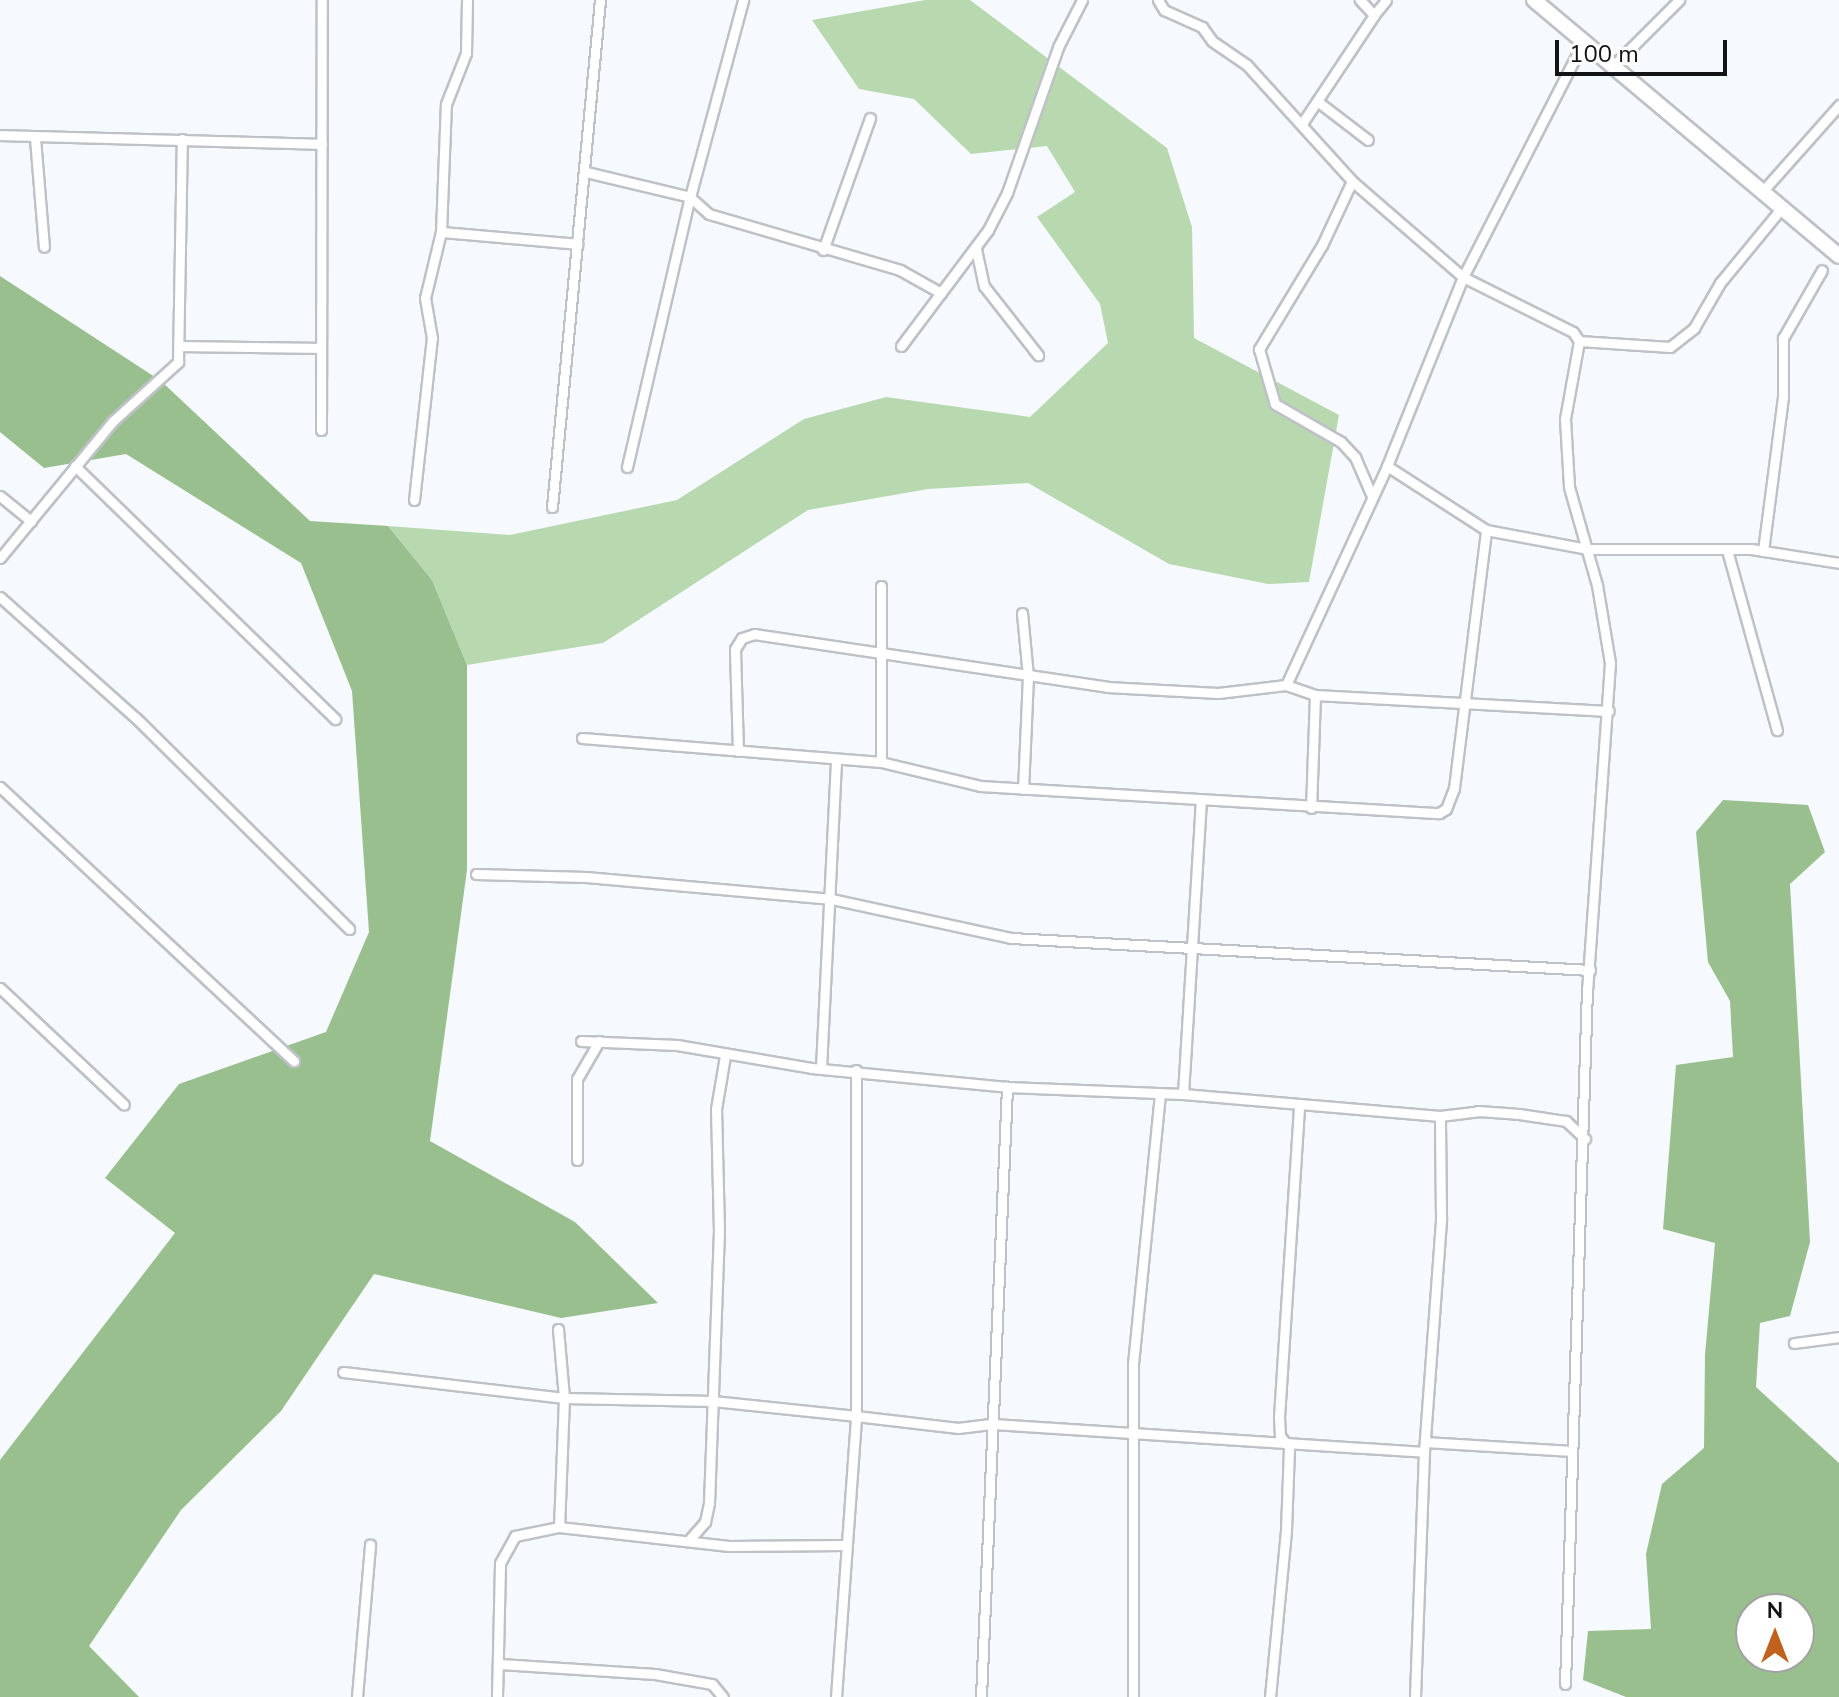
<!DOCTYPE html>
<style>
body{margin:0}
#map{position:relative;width:1839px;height:1697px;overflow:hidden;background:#f6f9fe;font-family:"Nunito Sans",sans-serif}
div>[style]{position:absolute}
.green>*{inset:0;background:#b8d9b0}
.forest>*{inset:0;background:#99bf8f}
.roads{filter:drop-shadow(2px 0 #bec1c6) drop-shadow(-2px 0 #bec1c6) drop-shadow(0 2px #bec1c6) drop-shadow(0 -2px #bec1c6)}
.street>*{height:9px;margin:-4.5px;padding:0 4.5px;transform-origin:4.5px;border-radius:4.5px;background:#fff}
.secondary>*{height:14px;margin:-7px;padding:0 7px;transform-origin:7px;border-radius:7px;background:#fff}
span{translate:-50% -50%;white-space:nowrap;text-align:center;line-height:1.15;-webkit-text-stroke:6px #fff;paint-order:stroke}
.north{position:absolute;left:1735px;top:1593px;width:80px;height:80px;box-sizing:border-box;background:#fff;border:2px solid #a1a1a2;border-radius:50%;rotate:0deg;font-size:22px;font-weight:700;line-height:32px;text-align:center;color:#131416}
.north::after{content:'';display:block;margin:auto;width:28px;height:36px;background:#c1611e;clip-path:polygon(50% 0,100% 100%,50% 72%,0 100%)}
.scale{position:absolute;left:1555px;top:40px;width:172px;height:36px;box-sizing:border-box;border:4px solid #131416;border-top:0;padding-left:10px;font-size:24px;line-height:28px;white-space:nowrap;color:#131416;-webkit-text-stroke:6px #fff;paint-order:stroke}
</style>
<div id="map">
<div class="green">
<div style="clip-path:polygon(925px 0,970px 0,1167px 148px,1192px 227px,1194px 338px,1339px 415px,1309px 582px,1268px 584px,1169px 564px,1028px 483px,928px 489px,808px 510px,603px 643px,467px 665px,432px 580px,388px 526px,510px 535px,677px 500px,804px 419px,886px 397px,1030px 417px,1108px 343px,1100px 304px,1037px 217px,1075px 192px,1047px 146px,971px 154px,914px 99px,859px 89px,812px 20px)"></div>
</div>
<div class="forest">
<div style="clip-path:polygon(0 276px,161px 381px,310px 521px,388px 526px,432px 580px,467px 665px,467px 870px,430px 1141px,575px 1222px,658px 1303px,561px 1318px,374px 1274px,281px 1411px,181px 1510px,89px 1646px,139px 1697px,0 1697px,0 1460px,175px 1233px,105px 1178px,179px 1084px,326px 1032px,369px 932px,352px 691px,301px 563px,126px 454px,44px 468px,0 432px)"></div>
<div style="clip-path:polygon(evenodd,1723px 800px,1808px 805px,1825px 852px,1790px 884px,1810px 1242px,1790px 1316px,1760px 1323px,1756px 1387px,1839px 1463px,1839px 1697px,1626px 1697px,1583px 1680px,1588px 1631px,1651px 1629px,1646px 1554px,1662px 1484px,1704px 1448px,1705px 1355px,1715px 1243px,1663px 1229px,1676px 1065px,1733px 1057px,1730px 1001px,1708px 962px,1696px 832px,1723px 800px,1799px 1609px,1799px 1657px,1751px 1657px,1751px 1609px,1799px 1609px)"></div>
</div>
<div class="roads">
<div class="street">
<div style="left:1158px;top:0;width:12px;rotate:59deg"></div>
<div style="left:1164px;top:10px;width:42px;rotate:24.1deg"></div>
<div style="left:1202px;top:27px;width:17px;rotate:54deg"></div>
<div style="left:1212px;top:41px;width:42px;rotate:34.4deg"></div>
<div style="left:1247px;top:65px;width:156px;rotate:47.8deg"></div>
<div style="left:1352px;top:181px;width:147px;rotate:40.9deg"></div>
<div style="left:1463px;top:277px;width:123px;rotate:26.6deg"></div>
<div style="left:1573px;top:332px;width:11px;rotate:56deg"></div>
<div style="left:1579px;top:341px;width:79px;rotate:100.2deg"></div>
<div style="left:1565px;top:419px;width:68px;rotate:86.6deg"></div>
<div style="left:1569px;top:487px;width:102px;rotate:74.1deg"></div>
<div style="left:1597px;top:585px;width:79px;rotate:80.5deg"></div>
<div style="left:1610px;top:663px;width:326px;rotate:94deg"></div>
<div style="left:1587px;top:988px;width:696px;rotate:91.81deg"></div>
<div style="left:1374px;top:15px;width:19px;rotate:-51deg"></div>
<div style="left:1612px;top:67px;width:95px;rotate:-45deg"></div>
<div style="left:1317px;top:101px;width:64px;rotate:37.4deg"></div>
<div style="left:1303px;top:122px;width:128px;rotate:-56.4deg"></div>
<div style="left:1374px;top:15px;width:21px;rotate:-133deg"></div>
<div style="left:0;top:135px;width:322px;rotate:1.6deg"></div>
<div style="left:35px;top:138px;width:109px;rotate:85.3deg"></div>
<div style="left:586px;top:172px;width:107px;rotate:13.5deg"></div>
<div style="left:690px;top:197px;width:25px;rotate:42deg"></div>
<div style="left:709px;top:214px;width:199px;rotate:16.3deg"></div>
<div style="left:900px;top:270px;width:47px;rotate:29.3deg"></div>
<div style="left:1352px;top:181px;width:71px;rotate:115.1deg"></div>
<div style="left:1322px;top:245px;width:122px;rotate:121.2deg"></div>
<div style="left:1259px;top:349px;width:57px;rotate:73.8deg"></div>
<div style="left:1275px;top:404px;width:76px;rotate:29.9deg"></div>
<div style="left:1341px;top:442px;width:21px;rotate:47deg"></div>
<div style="left:1355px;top:457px;width:40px;rotate:66.6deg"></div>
<div style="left:1761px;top:193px;width:118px;rotate:-48.4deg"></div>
<div style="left:441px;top:232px;width:137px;rotate:5deg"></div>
<div style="left:976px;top:249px;width:38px;rotate:78deg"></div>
<div style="left:984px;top:286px;width:88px;rotate:52deg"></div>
<div style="left:823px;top:250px;width:140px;rotate:-70.4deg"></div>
<div style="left:1579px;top:341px;width:91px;rotate:3.8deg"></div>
<div style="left:1670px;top:347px;width:31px;rotate:-38deg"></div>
<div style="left:1694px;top:328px;width:52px;rotate:-60deg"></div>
<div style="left:1720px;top:283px;width:94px;rotate:-50.6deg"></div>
<div style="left:182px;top:346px;width:138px;rotate:0.8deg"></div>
<div style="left:901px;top:346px;width:145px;rotate:-53.1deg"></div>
<div style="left:988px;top:230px;width:42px;rotate:-62.8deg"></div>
<div style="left:1007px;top:193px;width:155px;rotate:-70.7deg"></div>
<div style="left:1058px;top:47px;width:53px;rotate:-62.9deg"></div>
<div style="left:321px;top:430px;width:430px;rotate:-89.9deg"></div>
<div style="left:75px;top:466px;width:363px;rotate:44.2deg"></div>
<div style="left:1387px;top:466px;width:118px;rotate:32.9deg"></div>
<div style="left:1486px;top:530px;width:104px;rotate:10.6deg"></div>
<div style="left:1588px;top:549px;width:163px"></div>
<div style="left:1751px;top:549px;width:89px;rotate:9deg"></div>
<div style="left:627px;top:467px;width:277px;rotate:-76.9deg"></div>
<div style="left:690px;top:197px;width:204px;rotate:-74.9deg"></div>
<div style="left:0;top:496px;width:40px;rotate:39deg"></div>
<div style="left:414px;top:500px;width:163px;rotate:-83.7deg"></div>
<div style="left:432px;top:338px;width:41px;rotate:-99.9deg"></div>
<div style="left:425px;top:298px;width:68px;rotate:-76.4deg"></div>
<div style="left:441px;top:232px;width:128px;rotate:-87.8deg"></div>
<div style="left:446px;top:104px;width:55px;rotate:-68.6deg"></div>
<div style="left:466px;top:53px;width:53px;rotate:-88.9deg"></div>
<div style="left:552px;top:507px;width:509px;rotate:-84.59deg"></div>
<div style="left:1727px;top:550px;width:187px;rotate:74.5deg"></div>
<div style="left:1763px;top:551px;width:155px;rotate:-82.6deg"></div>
<div style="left:1783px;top:397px;width:59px;rotate:-90deg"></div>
<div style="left:1783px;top:338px;width:78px;rotate:-60.2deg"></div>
<div style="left:0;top:558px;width:178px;rotate:-50.5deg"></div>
<div style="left:113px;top:421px;width:88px;rotate:-42.2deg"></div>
<div style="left:178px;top:362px;width:223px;rotate:-89deg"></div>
<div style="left:881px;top:586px;width:176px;rotate:90deg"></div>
<div style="left:0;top:597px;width:182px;rotate:41.7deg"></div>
<div style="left:136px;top:718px;width:300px;rotate:44.7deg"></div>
<div style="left:1022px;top:613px;width:63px;rotate:84.6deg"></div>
<div style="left:1028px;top:676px;width:113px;rotate:92.5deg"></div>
<div style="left:1286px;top:685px;width:241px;rotate:-65.2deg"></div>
<div style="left:1387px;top:466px;width:204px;rotate:-68.1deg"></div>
<div style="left:1463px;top:277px;width:265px;rotate:-62.9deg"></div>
<div style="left:1315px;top:695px;width:294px;rotate:3.1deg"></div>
<div style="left:582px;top:738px;width:300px;rotate:4.6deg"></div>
<div style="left:881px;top:762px;width:102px;rotate:13.6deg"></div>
<div style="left:980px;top:786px;width:460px;rotate:3.4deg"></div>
<div style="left:1439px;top:813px;width:8px;rotate:-30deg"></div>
<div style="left:1446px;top:809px;width:22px;rotate:-69deg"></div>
<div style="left:1454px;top:788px;width:260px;rotate:-82.9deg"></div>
<div style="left:738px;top:751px;width:102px;rotate:-91.7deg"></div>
<div style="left:735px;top:649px;width:13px;rotate:-58deg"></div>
<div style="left:742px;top:638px;width:13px;rotate:-18deg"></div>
<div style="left:754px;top:634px;width:357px;rotate:8.5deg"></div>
<div style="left:1107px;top:687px;width:111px;rotate:3.1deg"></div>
<div style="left:1218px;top:693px;width:68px;rotate:-6.7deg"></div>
<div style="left:1286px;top:685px;width:31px;rotate:19deg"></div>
<div style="left:1315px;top:695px;width:113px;rotate:92deg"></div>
<div style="left:0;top:787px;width:402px;rotate:43deg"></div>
<div style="left:476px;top:874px;width:110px;rotate:1.6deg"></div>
<div style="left:586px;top:877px;width:247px;rotate:5.1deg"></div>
<div style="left:832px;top:899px;width:183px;rotate:12.3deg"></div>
<div style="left:1011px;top:938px;width:580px;rotate:3.16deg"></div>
<div style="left:0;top:988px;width:170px;rotate:43.3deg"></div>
<div style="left:581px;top:1041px;width:96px;rotate:2.4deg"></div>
<div style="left:677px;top:1045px;width:136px;rotate:9.7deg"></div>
<div style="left:811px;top:1068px;width:197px;rotate:5.5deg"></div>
<div style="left:1007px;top:1087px;width:176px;rotate:2.3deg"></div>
<div style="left:1183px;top:1094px;width:258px;rotate:4.9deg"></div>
<div style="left:1440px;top:1116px;width:38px;rotate:-7deg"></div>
<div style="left:1478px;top:1111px;width:41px;rotate:4.2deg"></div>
<div style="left:1519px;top:1114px;width:48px;rotate:8.5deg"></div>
<div style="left:1566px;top:1121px;width:26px;rotate:43deg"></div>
<div style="left:821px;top:1068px;width:307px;rotate:-87.2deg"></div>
<div style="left:1183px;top:1094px;width:292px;rotate:-86.5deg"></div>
<div style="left:577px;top:1160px;width:81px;rotate:-90deg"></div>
<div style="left:577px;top:1079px;width:44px;rotate:-59.9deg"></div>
<div style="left:558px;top:1329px;width:69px;rotate:85deg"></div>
<div style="left:564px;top:1398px;width:129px;rotate:92.2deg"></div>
<div style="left:1794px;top:1343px;width:45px;rotate:-7.6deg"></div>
<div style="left:343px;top:1372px;width:223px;rotate:6.7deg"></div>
<div style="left:564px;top:1398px;width:149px;rotate:1.2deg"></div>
<div style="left:713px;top:1401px;width:144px;rotate:6deg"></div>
<div style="left:856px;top:1416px;width:346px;rotate:-90deg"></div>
<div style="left:1425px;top:1442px;width:147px;rotate:3.5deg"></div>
<div style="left:690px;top:1539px;width:23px;rotate:-49deg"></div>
<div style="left:705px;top:1522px;width:19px;rotate:-78deg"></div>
<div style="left:709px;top:1503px;width:272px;rotate:-87.9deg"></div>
<div style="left:719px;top:1231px;width:122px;rotate:-91.4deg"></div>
<div style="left:716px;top:1109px;width:54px;rotate:-80.4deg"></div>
<div style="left:500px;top:1664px;width:155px;rotate:3.7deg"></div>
<div style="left:655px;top:1674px;width:58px;rotate:10deg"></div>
<div style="left:712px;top:1684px;width:17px;rotate:50deg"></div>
<div style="left:357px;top:1697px;width:153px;rotate:-85.1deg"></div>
<div style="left:497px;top:1697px;width:134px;rotate:-88.7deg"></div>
<div style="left:500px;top:1563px;width:31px;rotate:-61deg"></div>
<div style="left:515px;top:1536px;width:45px;rotate:-11.6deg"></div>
<div style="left:559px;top:1527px;width:171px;rotate:6.4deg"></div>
<div style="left:729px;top:1546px;width:115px;rotate:-0.5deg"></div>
<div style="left:836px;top:1697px;width:282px;rotate:-85.9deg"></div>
<div style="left:856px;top:1416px;width:103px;rotate:6.7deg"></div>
<div style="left:958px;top:1428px;width:35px;rotate:-7deg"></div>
<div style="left:993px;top:1424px;width:432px;rotate:3.7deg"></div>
<div style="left:981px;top:1697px;width:611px;rotate:-87.56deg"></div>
<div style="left:1133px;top:1697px;width:333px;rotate:-90deg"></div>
<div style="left:1133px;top:1364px;width:272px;rotate:-84.3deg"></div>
<div style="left:1270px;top:1697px;width:168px;rotate:-84.5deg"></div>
<div style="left:1286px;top:1530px;width:83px;rotate:-87.9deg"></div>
<div style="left:1289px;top:1447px;width:14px;rotate:-129deg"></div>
<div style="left:1280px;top:1436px;width:19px;rotate:-93deg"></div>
<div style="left:1279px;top:1417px;width:311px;rotate:-86.3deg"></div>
<div style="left:1415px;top:1697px;width:245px;rotate:-87.9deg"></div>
<div style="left:1424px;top:1452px;width:235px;rotate:-85.8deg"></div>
<div style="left:1441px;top:1218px;width:102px;rotate:-90.6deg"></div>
</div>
<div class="secondary">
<div style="left:1534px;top:0;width:398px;rotate:40deg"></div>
</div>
</div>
<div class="north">N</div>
<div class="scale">100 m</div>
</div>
